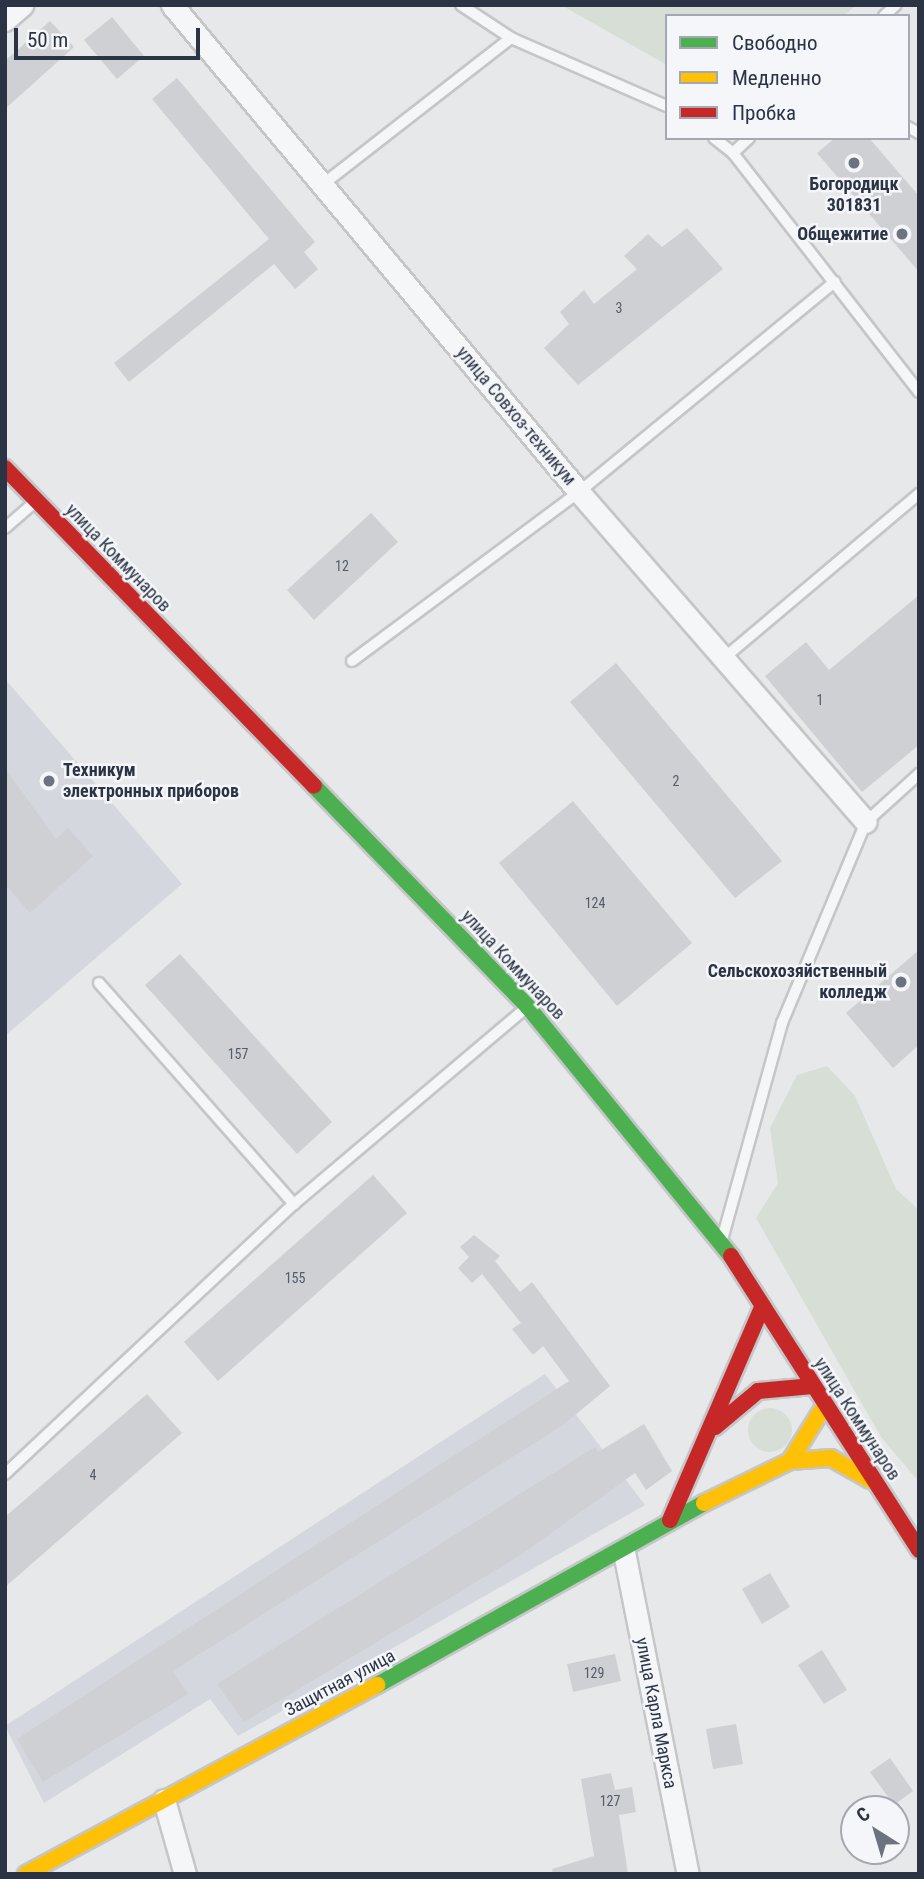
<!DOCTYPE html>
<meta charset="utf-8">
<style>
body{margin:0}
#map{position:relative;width:924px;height:1879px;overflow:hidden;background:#e6e8ea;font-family:"Roboto Condensed",sans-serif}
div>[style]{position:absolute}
.built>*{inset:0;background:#d4d7dd}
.green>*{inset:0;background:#d6ded6}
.round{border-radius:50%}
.building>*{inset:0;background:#ced0d3}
.roads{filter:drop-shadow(2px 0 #c4c6c8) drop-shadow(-2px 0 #c4c6c8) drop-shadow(0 2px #c4c6c8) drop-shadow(0 -2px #c4c6c8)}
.lane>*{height:10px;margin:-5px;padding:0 5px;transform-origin:5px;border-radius:5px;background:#f5f6f7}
.street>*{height:21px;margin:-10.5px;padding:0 10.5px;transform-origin:10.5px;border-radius:10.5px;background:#f5f6f7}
.fast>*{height:16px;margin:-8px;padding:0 8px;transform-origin:8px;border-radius:8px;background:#4caf50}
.slow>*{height:16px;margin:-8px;padding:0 8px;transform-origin:8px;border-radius:8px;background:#ffc107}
.jam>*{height:16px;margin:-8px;padding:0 8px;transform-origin:8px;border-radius:8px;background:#c62828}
.dots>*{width:19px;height:19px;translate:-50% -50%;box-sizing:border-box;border:4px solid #f4f6f9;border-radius:50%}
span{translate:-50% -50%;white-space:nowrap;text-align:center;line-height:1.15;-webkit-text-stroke:5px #f4f6f9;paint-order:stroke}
.number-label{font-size:14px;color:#545c69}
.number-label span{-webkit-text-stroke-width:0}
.poi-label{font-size:18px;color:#2b3445;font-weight:700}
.right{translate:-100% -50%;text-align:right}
.left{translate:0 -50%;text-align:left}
.street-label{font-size:18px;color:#2b3445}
.frame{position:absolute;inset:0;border:7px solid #2b3445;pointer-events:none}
.legend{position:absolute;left:665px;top:14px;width:245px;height:126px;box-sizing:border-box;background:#f4f6f9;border:2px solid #a4a8b1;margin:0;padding:9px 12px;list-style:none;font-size:21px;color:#2b3445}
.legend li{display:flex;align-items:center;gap:14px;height:35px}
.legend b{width:35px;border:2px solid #a4a8b1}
.north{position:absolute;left:840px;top:1795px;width:70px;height:70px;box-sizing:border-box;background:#f4f6f9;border:2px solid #a4a8b1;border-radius:50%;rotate:323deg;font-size:19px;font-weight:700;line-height:28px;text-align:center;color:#2b3445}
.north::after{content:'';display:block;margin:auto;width:24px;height:32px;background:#6c737f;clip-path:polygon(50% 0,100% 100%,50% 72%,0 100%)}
.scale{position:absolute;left:14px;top:28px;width:186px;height:32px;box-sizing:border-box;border:4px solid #2b3445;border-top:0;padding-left:9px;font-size:21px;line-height:24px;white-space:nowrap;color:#2b3445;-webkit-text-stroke:5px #f4f6f9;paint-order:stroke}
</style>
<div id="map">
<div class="built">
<div style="clip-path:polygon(5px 679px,182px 884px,5px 1036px)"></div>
<div style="clip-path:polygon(545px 1374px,645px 1505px,238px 1736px,210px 1699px,44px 1803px,5px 1726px)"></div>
</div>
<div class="green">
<div style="clip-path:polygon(561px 5px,856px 5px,844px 16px,667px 16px,667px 65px)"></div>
<div style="clip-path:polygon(827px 1066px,855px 1096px,896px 1189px,919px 1210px,919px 1482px,881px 1437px,756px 1218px,778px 1183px,770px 1128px,797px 1075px)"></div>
<div class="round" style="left:748px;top:1408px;width:44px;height:44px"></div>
</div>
<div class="building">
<div style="clip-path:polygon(112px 17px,144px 56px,117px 79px,84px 40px)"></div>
<div style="clip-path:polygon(50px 21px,74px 47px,5px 109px,5px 61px)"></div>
<div style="clip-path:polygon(177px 78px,315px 242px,304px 252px,318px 269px,295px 289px,274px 264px,129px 382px,114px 363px,269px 239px,152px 99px)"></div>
<div style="clip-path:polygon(835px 138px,869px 138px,919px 196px,919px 272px,817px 153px)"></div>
<div style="clip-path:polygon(687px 228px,723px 269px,578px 385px,544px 348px,569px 324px,560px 312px,584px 290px,594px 304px,637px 269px,624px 256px,648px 234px,662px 247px)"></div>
<div style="clip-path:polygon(371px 513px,398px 542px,314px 620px,287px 590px)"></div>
<div style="clip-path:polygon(919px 595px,919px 745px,862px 792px,765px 676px,806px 642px,829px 670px)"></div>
<div style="clip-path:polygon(616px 663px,782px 861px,735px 898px,570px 702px)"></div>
<div style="clip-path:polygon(5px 768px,56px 839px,68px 828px,93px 856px,30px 913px,5px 884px)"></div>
<div style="clip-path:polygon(573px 801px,692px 943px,617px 1006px,499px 863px)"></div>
<div style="clip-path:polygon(919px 950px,919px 1045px,893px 1068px,846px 1013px)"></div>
<div style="clip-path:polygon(180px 954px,332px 1122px,297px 1154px,145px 985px)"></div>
<div style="clip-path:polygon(373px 1175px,407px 1213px,218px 1381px,184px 1342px)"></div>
<div style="clip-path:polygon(474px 1235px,500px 1256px,495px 1261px,520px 1292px,532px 1282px,610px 1386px,563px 1425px,173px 1671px,188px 1694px,43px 1782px,17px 1739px,569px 1381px,543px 1346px,533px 1355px,512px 1329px,521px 1323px,482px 1274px,472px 1283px,458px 1268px,469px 1257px,460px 1247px)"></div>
<div style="clip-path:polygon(147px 1394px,182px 1433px,5px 1587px,5px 1517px)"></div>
<div style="clip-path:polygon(644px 1424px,672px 1471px,646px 1490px,635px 1473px,519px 1556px,244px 1722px,217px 1684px,595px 1447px,598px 1452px)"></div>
<div style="clip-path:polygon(770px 1573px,790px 1607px,762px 1624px,742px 1589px)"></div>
<div style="clip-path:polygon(822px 1650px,847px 1690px,824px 1704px,798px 1665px)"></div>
<div style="clip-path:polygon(615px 1654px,621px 1681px,573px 1692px,567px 1664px)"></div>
<div style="clip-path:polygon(736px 1724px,743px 1764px,713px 1769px,706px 1729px)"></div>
<div style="clip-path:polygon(890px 1758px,913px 1791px,894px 1805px,870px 1772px)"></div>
<div style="clip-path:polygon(611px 1773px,615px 1790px,632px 1787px,636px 1812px,619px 1815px,628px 1874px,553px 1874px,552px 1869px,594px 1856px,581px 1779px)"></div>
</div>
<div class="roads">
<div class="lane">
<div style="left:461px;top:5px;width:60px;rotate:33.4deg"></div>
<div style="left:884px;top:16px;width:16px;rotate:-43deg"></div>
<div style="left:908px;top:127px;width:13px;rotate:29deg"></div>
<div style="left:714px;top:138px;width:24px;rotate:38deg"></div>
<div style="left:749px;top:138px;width:22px;rotate:137deg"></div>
<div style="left:733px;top:153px;width:303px;rotate:52.1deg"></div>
<div style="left:322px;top:185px;width:239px;rotate:-37.9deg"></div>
<div style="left:511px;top:38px;width:170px;rotate:23.6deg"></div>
<div style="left:5px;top:528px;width:40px;rotate:-41deg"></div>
<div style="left:724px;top:658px;width:255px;rotate:-40.1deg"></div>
<div style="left:352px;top:661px;width:283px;rotate:-36.7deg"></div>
<div style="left:579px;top:492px;width:331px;rotate:-39.4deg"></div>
<div style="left:99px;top:983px;width:295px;rotate:48.6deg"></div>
<div style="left:723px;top:1236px;width:221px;rotate:-74.5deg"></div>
<div style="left:782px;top:1023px;width:218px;rotate:-67.3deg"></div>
<div style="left:866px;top:822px;width:72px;rotate:-42.2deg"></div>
<div style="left:5px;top:1474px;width:396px;rotate:-43.1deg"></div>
<div style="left:294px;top:1204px;width:304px;rotate:-40.2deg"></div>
</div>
<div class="street">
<div style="left:172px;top:5px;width:635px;rotate:50.11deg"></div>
<div style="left:579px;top:492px;width:437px;rotate:49deg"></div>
<div style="left:5px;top:20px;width:23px;rotate:-41deg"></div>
<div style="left:624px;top:1552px;width:328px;rotate:78.8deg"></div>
<div style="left:164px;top:1800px;width:77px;rotate:74.2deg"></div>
</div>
<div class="fast">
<div style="left:314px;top:786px;width:308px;rotate:45.9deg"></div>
<div style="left:528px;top:1007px;width:321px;rotate:50.8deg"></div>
<div style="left:377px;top:1685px;width:374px;rotate:-29.1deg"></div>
</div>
<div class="slow">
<div style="left:790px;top:1461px;width:66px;rotate:-58deg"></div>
<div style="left:704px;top:1503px;width:96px;rotate:-26deg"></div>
<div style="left:790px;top:1461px;width:41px;rotate:-4.2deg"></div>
<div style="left:831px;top:1458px;width:45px;rotate:29.4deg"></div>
<div style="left:26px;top:1874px;width:399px;rotate:-28.3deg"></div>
</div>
<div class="jam">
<div style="left:5px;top:468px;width:443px;rotate:45.8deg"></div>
<div style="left:731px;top:1256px;width:349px;rotate:57.4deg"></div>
<div style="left:715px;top:1427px;width:56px;rotate:-39.9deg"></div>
<div style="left:758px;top:1391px;width:55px;rotate:-5.2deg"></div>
<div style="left:670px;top:1520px;width:232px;rotate:-66.6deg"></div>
</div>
</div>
<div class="dots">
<div style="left:854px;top:163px;background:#6c737f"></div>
<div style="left:902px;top:234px;background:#6c737f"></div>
<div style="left:49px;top:781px;background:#6c737f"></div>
<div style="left:901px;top:982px;background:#6c737f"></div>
</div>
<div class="number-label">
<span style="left:619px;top:308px">3</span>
<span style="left:342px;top:566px">12</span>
<span style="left:820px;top:700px">1</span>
<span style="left:676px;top:781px">2</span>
<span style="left:595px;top:903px">124</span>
<span style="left:238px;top:1054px">157</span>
<span style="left:295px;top:1278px">155</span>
<span style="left:93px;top:1475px">4</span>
<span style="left:594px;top:1673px">129</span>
<span style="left:610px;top:1801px">127</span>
</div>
<div class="poi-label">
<span style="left:854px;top:195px">Богородицк<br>301831</span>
<span class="right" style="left:888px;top:234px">Общежитие</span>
<span class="left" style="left:63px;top:781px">Техникум<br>электронных приборов</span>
<span class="right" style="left:887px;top:982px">Сельскохозяйственный<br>колледж</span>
</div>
<div class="street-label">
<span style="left:516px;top:416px;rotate:50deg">улица Совхоз-техникум</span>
<span style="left:118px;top:558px;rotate:46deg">улица Коммунаров</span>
<span style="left:513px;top:965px;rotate:47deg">улица Коммунаров</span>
<span style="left:857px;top:1419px;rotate:57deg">улица Коммунаров</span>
<span style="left:340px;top:1683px;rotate:-28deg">Защитная улица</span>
<span style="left:656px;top:1713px;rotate:79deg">улица Карла Маркса</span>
</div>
<div class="frame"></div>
<ul class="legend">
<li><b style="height:9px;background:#4caf50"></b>Свободно</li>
<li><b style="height:9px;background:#ffc107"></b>Медленно</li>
<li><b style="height:9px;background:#c62828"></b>Пробка</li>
</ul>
<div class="north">С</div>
<div class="scale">50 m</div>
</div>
